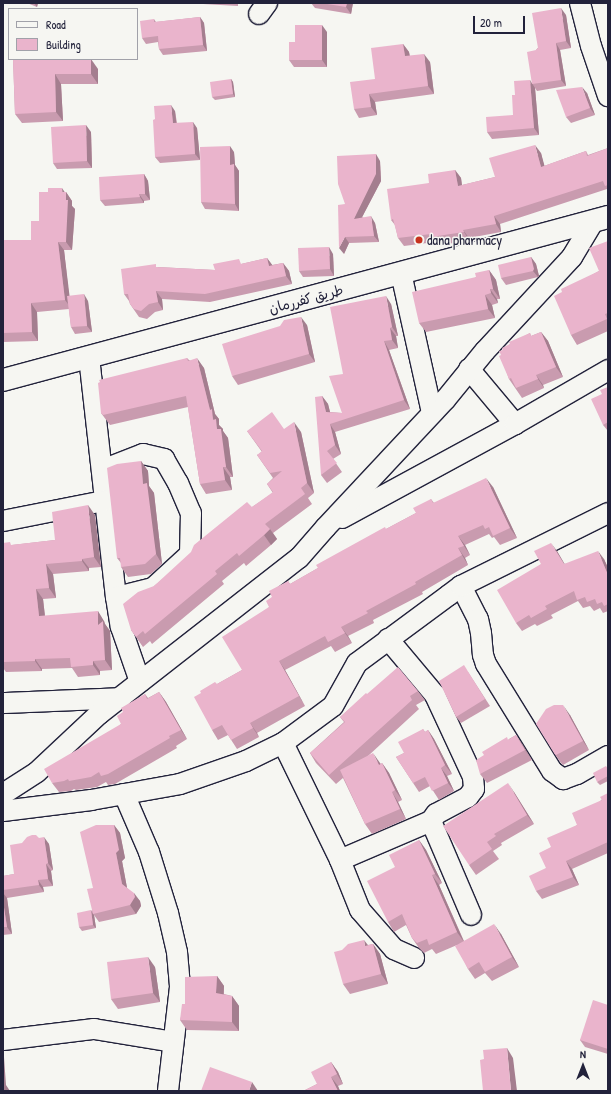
<!DOCTYPE html>
<meta charset="utf-8">
<style>
body{margin:0}
#map{position:relative;width:611px;height:1094px;overflow:hidden;background:#f6f6f2;font-family:"Patrick Hand","Playpen Sans Arabic",sans-serif}
div>[style]{position:absolute}
.roads{filter:drop-shadow(1px 0 #22223b) drop-shadow(-1px 0 #22223b) drop-shadow(0 1px #22223b) drop-shadow(0 -1px #22223b)}
.minor>*{height:20px;margin:-10px;padding:0 10px;transform-origin:10px;border-radius:10px;background:#f6f6f2}
.secondary>*{height:22px;margin:-11px;padding:0 11px;transform-origin:11px;border-radius:11px;background:#f6f6f2}
.wall>*{inset:0;background:#c99baf}
.shaded-wall>*{inset:0;background:#a47e8f}
.building>*{inset:0;background:#eab4cc}
.dots>*{width:11px;height:11px;translate:-50% -50%;box-sizing:border-box;border:2px solid #f6f6f2;border-radius:50%}
span{translate:-50% -50%;white-space:nowrap;text-align:center;line-height:1.15;-webkit-text-stroke:3px #f6f6f2;paint-order:stroke}
.poi-label{font-size:14px;color:#22223b}
.left{translate:0 -50%;text-align:left}
.street-label{font-size:14px;color:#22223b}
.frame{position:absolute;inset:0;border:4px solid #22223b;pointer-events:none}
.legend{position:absolute;left:8px;top:8px;width:130px;height:52px;box-sizing:border-box;background:#f6f6f2;border:1px solid #a1a1a9;margin:0;padding:5px 7px;list-style:none;font-size:12px;color:#22223b}
.legend li{display:flex;align-items:center;gap:8px;height:20px}
.legend b{width:20px;border:1px solid #a1a1a9}
.north{position:absolute;left:563px;top:1046px;width:40px;height:40px;-webkit-text-stroke:3px #f6f6f2;paint-order:stroke;rotate:0deg;font-size:11px;font-weight:700;line-height:16px;text-align:center;color:#22223b}
.north::after{content:'';display:block;margin:auto;width:14px;height:18px;background:#22223b;clip-path:polygon(50% 0,100% 100%,50% 72%,0 100%)}
.scale{position:absolute;left:473px;top:16px;width:52px;height:18px;box-sizing:border-box;border:2px solid #22223b;border-top:0;padding-left:5px;font-size:12px;line-height:14px;white-space:nowrap;color:#22223b;-webkit-text-stroke:3px #f6f6f2;paint-order:stroke}
</style>
<div id="map">
<div class="roads">
<div class="minor">
<div style="left:580px;top:3px;width:44px;rotate:75.7deg"></div>
<div style="left:591px;top:46px;width:53px;rotate:71.2deg"></div>
<div style="left:259px;top:14px;width:14px;rotate:-54deg"></div>
<div style="left:401px;top:273px;width:143px;rotate:77.5deg"></div>
<div style="left:89px;top:357px;width:242px;rotate:83.6deg"></div>
<div style="left:116px;top:597px;width:30px;rotate:81deg"></div>
<div style="left:121px;top:627px;width:58px;rotate:70.9deg"></div>
<div style="left:469px;top:369px;width:72px;rotate:50.1deg"></div>
<div style="left:102px;top:470px;width:44px;rotate:-21.3deg"></div>
<div style="left:143px;top:454px;width:22px;rotate:13deg"></div>
<div style="left:164px;top:459px;width:28px;rotate:60deg"></div>
<div style="left:178px;top:483px;width:33px;rotate:67deg"></div>
<div style="left:191px;top:513px;width:41px;rotate:91.4deg"></div>
<div style="left:190px;top:554px;width:50px;rotate:137.4deg"></div>
<div style="left:153px;top:588px;width:38px;rotate:166deg"></div>
<div style="left:342px;top:518px;width:197px;rotate:-28.5deg"></div>
<div style="left:515px;top:424px;width:108px;rotate:-30.1deg"></div>
<div style="left:3px;top:521px;width:103px;rotate:-11.2deg"></div>
<div style="left:461px;top:586px;width:37px;rotate:63deg"></div>
<div style="left:478px;top:619px;width:14px;rotate:78deg"></div>
<div style="left:481px;top:633px;width:22px;rotate:85deg"></div>
<div style="left:483px;top:655px;width:9px;rotate:72deg"></div>
<div style="left:486px;top:664px;width:126px;rotate:58.3deg"></div>
<div style="left:552px;top:771px;width:14px;rotate:36deg"></div>
<div style="left:563px;top:779px;width:15px;rotate:-20deg"></div>
<div style="left:577px;top:774px;width:36px;rotate:-30deg"></div>
<div style="left:388px;top:639px;width:73px;rotate:50deg"></div>
<div style="left:435px;top:695px;width:90px;rotate:65.1deg"></div>
<div style="left:473px;top:777px;width:12px;rotate:85deg"></div>
<div style="left:474px;top:789px;width:10px;rotate:127deg"></div>
<div style="left:468px;top:797px;width:36px;rotate:152deg"></div>
<div style="left:436px;top:814px;width:9px;rotate:126deg"></div>
<div style="left:431px;top:821px;width:102px;rotate:66.9deg"></div>
<div style="left:3px;top:703px;width:118px;rotate:-2.4deg"></div>
<div style="left:283px;top:743px;width:130px;rotate:64deg"></div>
<div style="left:340px;top:860px;width:54px;rotate:68.2deg"></div>
<div style="left:360px;top:910px;width:52px;rotate:48.9deg"></div>
<div style="left:394px;top:949px;width:22px;rotate:24deg"></div>
<div style="left:3px;top:794px;width:40px;rotate:-32.9deg"></div>
<div style="left:37px;top:772px;width:85px;rotate:-43.1deg"></div>
<div style="left:99px;top:714px;width:254px;rotate:-38deg"></div>
<div style="left:299px;top:558px;width:41px;rotate:-48.9deg"></div>
<div style="left:326px;top:527px;width:174px;rotate:-46.9deg"></div>
<div style="left:445px;top:400px;width:63px;rotate:-50.8deg"></div>
<div style="left:485px;top:351px;width:128px;rotate:-47.2deg"></div>
<div style="left:572px;top:257px;width:41px;rotate:-59deg"></div>
<div style="left:124px;top:794px;width:63px;rotate:66.7deg"></div>
<div style="left:149px;top:852px;width:64px;rotate:72.7deg"></div>
<div style="left:168px;top:913px;width:40px;rotate:77deg"></div>
<div style="left:177px;top:952px;width:35px;rotate:85deg"></div>
<div style="left:180px;top:987px;width:105px;rotate:96.6deg"></div>
<div style="left:3px;top:811px;width:89px;rotate:-7.1deg"></div>
<div style="left:91px;top:800px;width:90px;rotate:-10.2deg"></div>
<div style="left:180px;top:784px;width:70px;rotate:-19.2deg"></div>
<div style="left:246px;top:761px;width:41px;rotate:-25.9deg"></div>
<div style="left:283px;top:743px;width:62px;rotate:-36.5deg"></div>
<div style="left:333px;top:706px;width:49px;rotate:-60.8deg"></div>
<div style="left:357px;top:663px;width:114px;rotate:-36.5deg"></div>
<div style="left:449px;top:595px;width:15px;rotate:-37deg"></div>
<div style="left:461px;top:586px;width:164px;rotate:-26.4deg"></div>
<div style="left:340px;top:860px;width:99px;rotate:-23.2deg"></div>
<div style="left:3px;top:1040px;width:92px;rotate:-6.9deg"></div>
<div style="left:94px;top:1029px;width:80px;rotate:9.3deg"></div>
</div>
<div class="secondary">
<div style="left:3px;top:380px;width:627px;rotate:-15.08deg"></div>
</div>
</div>
<div class="wall">
<div style="clip-path:polygon(27px 3px,38px 3px,37px 7px)"></div>
<div style="clip-path:polygon(202px 3px,238px 3px,238px 6px,203px 4px)"></div>
<div style="clip-path:polygon(311px 3px,353px 3px,351px 14px,315px 8px)"></div>
<div style="clip-path:polygon(566px 15px,571px 48px,560px 50px,566px 86px,537px 91px,535px 88px,539px 135px,492px 139px,487px 132px,513px 115px,515px 95px,532px 83px,536px 50px)"></div>
<div style="clip-path:polygon(200px 17px,204px 23px,207px 51px,163px 55px,159px 49px,158px 42px,146px 44px,142px 38px,154px 19px,156px 22px)"></div>
<div style="clip-path:polygon(327px 32px,327px 67px,294px 67px,289px 60px,295px 42px)"></div>
<div style="clip-path:polygon(403px 44px,409px 52px,410px 56px,430px 62px,434px 94px,375px 102px,377px 115px,359px 118px,354px 109px,375px 79px)"></div>
<div style="clip-path:polygon(13px 59px,98px 69px,98px 84px,61px 84px,63px 121px,22px 123px,15px 114px)"></div>
<div style="clip-path:polygon(231px 79px,233px 82px,235px 97px,215px 100px,212px 97px)"></div>
<div style="clip-path:polygon(587px 93px,595px 115px,571px 123px,566px 117px)"></div>
<div style="clip-path:polygon(175px 111px,177px 123px,197px 128px,200px 160px,160px 163px,155px 157px,155px 119px)"></div>
<div style="clip-path:polygon(91px 132px,92px 168px,57px 169px,53px 163px)"></div>
<div style="clip-path:polygon(608px 148px,608px 190px,607px 189px,500px 224px,501px 232px,469px 238px,469px 240px,437px 246px,435px 242px,404px 246px,398px 238px,395px 225px,391px 220px,429px 183px,455px 170px,461px 178px,462px 185px,495px 177px,541px 153px,544px 166px,586px 151px,588px 155px)"></div>
<div style="clip-path:polygon(234px 152px,235px 165px,239px 171px,239px 211px,205px 209px,201px 202px)"></div>
<div style="clip-path:polygon(380px 161px,381px 181px,362px 217px,375px 223px,379px 242px,349px 243px,344px 254px,345px 204px)"></div>
<div style="clip-path:polygon(144px 174px,148px 181px,150px 200px,144px 201px,144px 203px,105px 206px,100px 200px)"></div>
<div style="clip-path:polygon(65px 192px,66px 192px,72px 201px,72px 206px,75px 209px,72px 250px,64px 250px,69px 296px,88px 301px,92px 332px,75px 334px,71px 327px,69px 309px,37px 312px,38px 341px,3px 342px,3px 240px,31px 240px,39px 221px)"></div>
<div style="clip-path:polygon(608px 241px,608px 331px,577px 345px,571px 335px,562px 292px,599px 271px)"></div>
<div style="clip-path:polygon(333px 254px,334px 276px,303px 277px,299px 271px)"></div>
<div style="clip-path:polygon(531px 257px,536px 264px,539px 276px,538px 277px,506px 285px,501px 278px)"></div>
<div style="clip-path:polygon(267px 258px,272px 265px,283px 263px,289px 271px,292px 284px,210px 302px,162px 299px,163px 310px,155px 312px,147px 319px,139px 317px,130px 304px,129px 301px,124px 294px,158px 267px,215px 270px)"></div>
<div style="clip-path:polygon(489px 270px,496px 280px,500px 299px,497px 299px,498px 303px,492px 305px,495px 318px,426px 332px,419px 323px,476px 277px)"></div>
<div style="clip-path:polygon(391px 304px,398px 336px,396px 336px,398px 348px,389px 350px,410px 409px,335px 432px,341px 454px,333px 459px,342px 472px,327px 483px,321px 475px,322px 396px,328px 404px,330px 412px,342px 413px,343px 374px)"></div>
<div style="clip-path:polygon(307px 325px,315px 362px,238px 385px,232px 376px)"></div>
<div style="clip-path:polygon(541px 332px,548px 341px,563px 377px,543px 385px,544px 388px,522px 398px,509px 379px,501px 355px,503px 350px,510px 344px,530px 333px,531px 336px)"></div>
<div style="clip-path:polygon(187px 358px,189px 360px,204px 368px,215px 414px,219px 419px,219px 425px,223px 429px,223px 431px,228px 438px,233px 477px,230px 477px,232px 490px,206px 494px,200px 484px,188px 407px,110px 425px,101px 413px)"></div>
<div style="clip-path:polygon(608px 387px,608px 431px,603px 425px,602px 394px)"></div>
<div style="clip-path:polygon(284px 429px,301px 432px,314px 493px,308px 498px,312px 504px,273px 533px,277px 539px,271px 545px,246px 566px,244px 563px,222px 581px,224px 584px,152px 644px,150px 641px,143px 647px,131px 630px,154px 586px,252px 507px,273px 493px,267px 484px,273px 478px,257px 455px,262px 452px,247px 431px)"></div>
<div style="clip-path:polygon(141px 461px,148px 471px,149px 486px,154px 493px,162px 564px,151px 574px,128px 577px,121px 567px,121px 563px,117px 558px)"></div>
<div style="clip-path:polygon(493px 487px,517px 538px,500px 545px,494px 537px,492px 538px,489px 534px,465px 545px,470px 555px,465px 558px,468px 565px,422px 592px,423px 594px,373px 620px,374px 623px,348px 636px,352px 643px,335px 652px,331px 646px,285px 670px,305px 706px,257px 733px,259px 737px,237px 749px,228px 735px,218px 740px,212px 730px,217px 684px,242px 670px,269px 607px,272px 597px,288px 581px,290px 584px,318px 568px,386px 529px,416px 513px,431px 499px,434px 503px)"></div>
<div style="clip-path:polygon(95px 515px,101px 567px,89px 568px,89px 571px,53px 574px,56px 598px,43px 599px,45px 616px,104px 621px,105px 624px,110px 631px,112px 670px,100px 671px,100px 675px,78px 677px,72px 668px,42px 669px,42px 671px,6px 672px,3px 668px,3px 620px,4px 620px,12px 545px,55px 540px)"></div>
<div style="clip-path:polygon(557px 551px,564px 564px,604px 559px,608px 568px,608px 612px,608px 611px,603px 613px,600px 608px,594px 611px,590px 606px,583px 608px,578px 601px,551px 615px,553px 618px,537px 626px,535px 624px,522px 631px,516px 623px,541px 564px)"></div>
<div style="clip-path:polygon(468px 672px,490px 706px,461px 723px,456px 717px)"></div>
<div style="clip-path:polygon(418px 691px,425px 700px,416px 705px,419px 709px,368px 756px,381px 764px,382px 763px,389px 773px,402px 800px,398px 802px,406px 819px,372px 834px,365px 824px,343px 778px,336px 784px,316px 763px,310px 753px,344px 722px,340px 717px,367px 694px)"></div>
<div style="clip-path:polygon(159px 692px,166px 702px,187px 739px,176px 746px,177px 748px,115px 784px,108px 785px,106px 782px,97px 787px,76px 790px,74px 789px,71px 791px,59px 792px,52px 783px,121px 724px,123px 712px,145px 694px,148px 698px)"></div>
<div style="clip-path:polygon(570px 715px,589px 750px,563px 765px,561px 763px,554px 753px)"></div>
<div style="clip-path:polygon(423px 729px,425px 732px,428px 730px,434px 739px,452px 774px,447px 776px,454px 791px,439px 800px,430px 786px,419px 792px,396px 757px,404px 753px)"></div>
<div style="clip-path:polygon(516px 735px,532px 760px,487px 783px,480px 774px,509px 739px)"></div>
<div style="clip-path:polygon(608px 768px,608px 781px,600px 785px,597px 782px)"></div>
<div style="clip-path:polygon(514px 792px,534px 824px,501px 843px,502px 845px,493px 851px,499px 859px,476px 875px,469px 865px)"></div>
<div style="clip-path:polygon(608px 793px,608px 853px,572px 869px,579px 885px,542px 899px,536px 891px,546px 868px,551px 847px,577px 825px)"></div>
<div style="clip-path:polygon(114px 825px,120px 833px,125px 858px,122px 861px,127px 888px,140px 901px,141px 906px,136px 914px,99px 922px,94px 915px,96px 928px,82px 931px,79px 927px,91px 910px,92px 912px,93px 888px)"></div>
<div style="clip-path:polygon(39px 838px,49px 844px,53px 870px,51px 871px,53px 886px,43px 887px,44px 892px,7px 898px,12px 934px,3px 935px,3px 876px,14px 874px)"></div>
<div style="clip-path:polygon(419px 840px,426px 850px,442px 883px,439px 885px,464px 941px,501px 934px,519px 967px,492px 981px,485px 973px,475px 979px,468px 969px,457px 945px,436px 954px,432px 949px,424px 953px,419px 948px,412px 938px,406px 925px,394px 932px,388px 922px,395px 867px)"></div>
<div style="clip-path:polygon(373px 944px,380px 954px,388px 984px,350px 994px,343px 984px,368px 945px)"></div>
<div style="clip-path:polygon(155px 967px,160px 1002px,118px 1009px,111px 999px)"></div>
<div style="clip-path:polygon(217px 976px,224px 986px,224px 994px,232px 996px,239px 1006px,239px 1031px,187px 1030px,180px 1020px,185px 1004px)"></div>
<div style="clip-path:polygon(608px 1005px,608px 1054px,585px 1047px,580px 1040px)"></div>
<div style="clip-path:polygon(331px 1062px,338px 1072px,343px 1084px,338px 1086px,340px 1091px,303px 1091px,317px 1084px)"></div>
</div>
<div class="shaded-wall">
<div style="clip-path:polygon(34px 3px,38px 3px,37px 7px)"></div>
<div style="clip-path:polygon(347px 3px,353px 3px,351px 14px,346px 7px)"></div>
<div style="clip-path:polygon(561px 8px,566px 15px,571px 48px,566px 41px)"></div>
<div style="clip-path:polygon(200px 17px,204px 23px,207px 51px,203px 45px)"></div>
<div style="clip-path:polygon(322px 25px,327px 32px,327px 67px,322px 60px)"></div>
<div style="clip-path:polygon(556px 43px,560px 50px,566px 86px,561px 80px)"></div>
<div style="clip-path:polygon(403px 44px,409px 52px,411px 65px,405px 56px)"></div>
<div style="clip-path:polygon(424px 54px,430px 62px,434px 94px,428px 86px)"></div>
<div style="clip-path:polygon(91px 59px,98px 69px,98px 84px,91px 74px)"></div>
<div style="clip-path:polygon(55px 74px,61px 84px,63px 121px,56px 112px)"></div>
<div style="clip-path:polygon(231px 79px,233px 82px,235px 97px,233px 94px)"></div>
<div style="clip-path:polygon(530px 80px,535px 88px,539px 135px,534px 128px)"></div>
<div style="clip-path:polygon(582px 87px,587px 93px,595px 115px,590px 108px)"></div>
<div style="clip-path:polygon(369px 94px,375px 102px,377px 115px,371px 107px)"></div>
<div style="clip-path:polygon(171px 105px,175px 111px,177px 130px,173px 123px)"></div>
<div style="clip-path:polygon(193px 122px,197px 128px,200px 160px,195px 154px)"></div>
<div style="clip-path:polygon(86px 125px,91px 132px,92px 168px,87px 161px)"></div>
<div style="clip-path:polygon(535px 145px,541px 153px,547px 175px,541px 167px)"></div>
<div style="clip-path:polygon(230px 146px,234px 152px,235px 165px,239px 171px,239px 211px,235px 204px,230px 165px)"></div>
<div style="clip-path:polygon(376px 154px,380px 161px,381px 181px,358px 225px,354px 219px)"></div>
<div style="clip-path:polygon(455px 170px,461px 178px,463px 194px,458px 186px)"></div>
<div style="clip-path:polygon(144px 174px,148px 181px,150px 200px,145px 194px)"></div>
<div style="clip-path:polygon(62px 188px,66px 194px,66px 192px,72px 201px,72px 206px,75px 209px,72px 250px,66px 242px)"></div>
<div style="clip-path:polygon(139px 194px,144px 201px,144px 203px,140px 197px)"></div>
<div style="clip-path:polygon(371px 216px,375px 223px,379px 242px,374px 236px)"></div>
<div style="clip-path:polygon(494px 216px,500px 224px,501px 232px,496px 224px)"></div>
<div style="clip-path:polygon(463px 230px,469px 238px,469px 240px,464px 232px)"></div>
<div style="clip-path:polygon(345px 237px,349px 243px,344px 254px,339px 248px)"></div>
<div style="clip-path:polygon(58px 242px,64px 250px,71px 308px,65px 300px)"></div>
<div style="clip-path:polygon(329px 247px,333px 254px,334px 276px,330px 269px)"></div>
<div style="clip-path:polygon(531px 257px,536px 264px,539px 276px,538px 277px,533px 271px)"></div>
<div style="clip-path:polygon(267px 258px,273px 266px,269px 266px)"></div>
<div style="clip-path:polygon(283px 263px,289px 271px,292px 284px,286px 276px)"></div>
<div style="clip-path:polygon(489px 270px,496px 280px,500px 299px,493px 289px)"></div>
<div style="clip-path:polygon(490px 289px,497px 299px,498px 303px,491px 293px)"></div>
<div style="clip-path:polygon(156px 291px,162px 299px,163px 310px,158px 302px)"></div>
<div style="clip-path:polygon(84px 294px,88px 301px,92px 332px,87px 326px)"></div>
<div style="clip-path:polygon(485px 295px,492px 305px,495px 318px,488px 309px)"></div>
<div style="clip-path:polygon(386px 296px,391px 304px,398px 336px,392px 327px)"></div>
<div style="clip-path:polygon(31px 303px,37px 312px,38px 341px,32px 332px)"></div>
<div style="clip-path:polygon(301px 317px,307px 325px,315px 362px,309px 354px)"></div>
<div style="clip-path:polygon(390px 328px,396px 336px,398px 348px,392px 340px)"></div>
<div style="clip-path:polygon(541px 332px,548px 341px,563px 377px,556px 367px)"></div>
<div style="clip-path:polygon(384px 341px,389px 350px,410px 409px,404px 400px)"></div>
<div style="clip-path:polygon(197px 358px,204px 368px,215px 414px,219px 419px,219px 425px,223px 429px,223px 431px,228px 438px,233px 477px,226px 467px,217px 429px,210px 410px)"></div>
<div style="clip-path:polygon(536px 375px,543px 385px,544px 388px,538px 379px)"></div>
<div style="clip-path:polygon(322px 396px,328px 404px,332px 420px,326px 412px)"></div>
<div style="clip-path:polygon(294px 422px,301px 432px,314px 493px,307px 483px)"></div>
<div style="clip-path:polygon(330px 424px,335px 432px,341px 454px,335px 445px)"></div>
<div style="clip-path:polygon(141px 461px,148px 471px,149px 486px,154px 493px,162px 564px,156px 554px,143px 484px)"></div>
<div style="clip-path:polygon(223px 467px,230px 477px,232px 490px,225px 480px)"></div>
<div style="clip-path:polygon(486px 478px,493px 487px,517px 538px,510px 528px)"></div>
<div style="clip-path:polygon(88px 505px,95px 515px,101px 567px,94px 557px)"></div>
<div style="clip-path:polygon(270px 529px,277px 539px,271px 545px,264px 535px)"></div>
<div style="clip-path:polygon(458px 536px,465px 545px,470px 555px,464px 546px)"></div>
<div style="clip-path:polygon(551px 543px,557px 551px,570px 573px,564px 564px)"></div>
<div style="clip-path:polygon(458px 548px,465px 558px,468px 565px,462px 555px)"></div>
<div style="clip-path:polygon(598px 551px,604px 559px,608px 568px,608px 575px)"></div>
<div style="clip-path:polygon(82px 559px,89px 568px,89px 571px,82px 561px)"></div>
<div style="clip-path:polygon(46px 564px,53px 574px,56px 598px,49px 588px)"></div>
<div style="clip-path:polygon(36px 589px,43px 599px,46px 626px,39px 616px)"></div>
<div style="clip-path:polygon(98px 611px,104px 621px,105px 624px,110px 631px,112px 670px,105px 660px,98px 625px)"></div>
<div style="clip-path:polygon(341px 627px,348px 636px,352px 643px,345px 633px)"></div>
<div style="clip-path:polygon(35px 659px,42px 669px,42px 671px,35px 661px)"></div>
<div style="clip-path:polygon(93px 661px,100px 671px,100px 675px,93px 665px)"></div>
<div style="clip-path:polygon(279px 661px,285px 670px,305px 706px,299px 696px)"></div>
<div style="clip-path:polygon(159px 692px,166px 702px,187px 739px,181px 730px)"></div>
<div style="clip-path:polygon(563px 705px,570px 715px,589px 750px,583px 741px)"></div>
<div style="clip-path:polygon(250px 723px,257px 733px,259px 737px,253px 728px)"></div>
<div style="clip-path:polygon(428px 730px,434px 739px,452px 774px,445px 765px)"></div>
<div style="clip-path:polygon(516px 735px,523px 745px,532px 760px,525px 750px)"></div>
<div style="clip-path:polygon(373px 753px,380px 763px,386px 774px,379px 765px)"></div>
<div style="clip-path:polygon(382px 763px,389px 773px,402px 800px,395px 790px)"></div>
<div style="clip-path:polygon(441px 768px,447px 776px,454px 791px,448px 783px)"></div>
<div style="clip-path:polygon(508px 783px,514px 792px,534px 824px,527px 815px)"></div>
<div style="clip-path:polygon(392px 792px,398px 802px,406px 819px,400px 809px)"></div>
<div style="clip-path:polygon(114px 825px,120px 833px,125px 858px,122px 861px,128px 893px,122px 884px,116px 853px)"></div>
<div style="clip-path:polygon(44px 837px,49px 844px,53px 870px,48px 863px)"></div>
<div style="clip-path:polygon(419px 840px,426px 850px,442px 883px,435px 874px)"></div>
<div style="clip-path:polygon(566px 861px,572px 869px,579px 885px,573px 877px)"></div>
<div style="clip-path:polygon(46px 864px,51px 871px,53px 886px,48px 879px)"></div>
<div style="clip-path:polygon(432px 875px,439px 885px,464px 942px,457px 932px)"></div>
<div style="clip-path:polygon(38px 880px,43px 887px,44px 892px,39px 885px)"></div>
<div style="clip-path:polygon(3px 893px,7px 898px,12px 934px,7px 927px,3px 901px)"></div>
<div style="clip-path:polygon(134px 893px,140px 901px,141px 906px,136px 914px,130px 905px)"></div>
<div style="clip-path:polygon(91px 910px,93px 914px,94px 915px,96px 928px,93px 925px)"></div>
<div style="clip-path:polygon(494px 924px,501px 934px,519px 967px,512px 957px)"></div>
<div style="clip-path:polygon(364px 940px,371px 949px,365px 946px)"></div>
<div style="clip-path:polygon(373px 944px,380px 954px,388px 984px,381px 974px)"></div>
<div style="clip-path:polygon(148px 957px,155px 967px,160px 1002px,153px 993px)"></div>
<div style="clip-path:polygon(217px 976px,224px 986px,223px 1003px,216px 993px)"></div>
<div style="clip-path:polygon(232px 996px,239px 1006px,239px 1031px,232px 1022px)"></div>
<div style="clip-path:polygon(507px 1048px,513px 1058px,517px 1091px,511px 1091px)"></div>
<div style="clip-path:polygon(3px 1056px,4px 1057px,6px 1085px,10px 1091px,3px 1091px)"></div>
<div style="clip-path:polygon(331px 1062px,338px 1072px,343px 1084px,337px 1074px)"></div>
<div style="clip-path:polygon(331px 1077px,338px 1086px,340px 1091px,338px 1091px)"></div>
<div style="clip-path:polygon(252px 1082px,258px 1091px,249px 1091px)"></div>
</div>
<div class="building">
<div style="clip-path:polygon(321px 3px,347px 3px,346px 7px)"></div>
<div style="clip-path:polygon(561px 8px,566px 41px,556px 43px,561px 80px,532px 84px,527px 52px,536px 50px,538px 48px,532px 13px)"></div>
<div style="clip-path:polygon(200px 17px,203px 45px,159px 49px,158px 36px,142px 38px,140px 21px,154px 19px,154px 22px)"></div>
<div style="clip-path:polygon(295px 25px,322px 25px,322px 60px,289px 60px,289px 42px,295px 42px)"></div>
<div style="clip-path:polygon(403px 44px,405px 56px,424px 54px,428px 86px,369px 94px,371px 107px,354px 109px,350px 82px,375px 79px,371px 48px)"></div>
<div style="clip-path:polygon(13px 59px,91px 59px,91px 74px,55px 74px,56px 112px,15px 114px)"></div>
<div style="clip-path:polygon(231px 79px,233px 94px,212px 97px,210px 82px)"></div>
<div style="clip-path:polygon(530px 80px,534px 128px,487px 132px,486px 117px,513px 115px,512px 95px,515px 95px,514px 81px)"></div>
<div style="clip-path:polygon(582px 87px,590px 108px,566px 117px,556px 90px)"></div>
<div style="clip-path:polygon(171px 105px,173px 123px,193px 122px,195px 154px,155px 157px,153px 120px,155px 119px,154px 106px)"></div>
<div style="clip-path:polygon(86px 125px,87px 161px,53px 163px,51px 127px)"></div>
<div style="clip-path:polygon(535px 145px,541px 167px,586px 151px,587px 156px,608px 148px,608px 185px,605px 186px,603px 181px,494px 216px,496px 224px,463px 230px,464px 232px,431px 237px,431px 234px,398px 238px,393px 219px,391px 220px,387px 189px,429px 183px,428px 174px,455px 170px,458px 186px,495px 177px,489px 158px)"></div>
<div style="clip-path:polygon(230px 146px,230px 165px,234px 164px,235px 204px,201px 202px,200px 147px)"></div>
<div style="clip-path:polygon(376px 154px,376px 174px,354px 219px,371px 216px,374px 236px,345px 237px,339px 248px,338px 205px,345px 204px,338px 184px,337px 156px)"></div>
<div style="clip-path:polygon(144px 174px,145px 194px,139px 194px,140px 197px,100px 200px,99px 177px)"></div>
<div style="clip-path:polygon(48px 188px,62px 188px,62px 192px,66px 192px,66px 200px,68px 200px,66px 242px,58px 242px,65px 300px,31px 303px,32px 332px,3px 333px,3px 240px,31px 240px,31px 221px,39px 221px,39px 192px,48px 192px)"></div>
<div style="clip-path:polygon(608px 241px,608px 313px,605px 314px,607px 319px,571px 335px,554px 296px,562px 292px,561px 289px,599px 271px,589px 248px)"></div>
<div style="clip-path:polygon(329px 247px,330px 269px,299px 271px,298px 248px)"></div>
<div style="clip-path:polygon(531px 257px,534px 269px,533px 271px,501px 278px,498px 265px)"></div>
<div style="clip-path:polygon(267px 258px,269px 266px,283px 263px,286px 276px,205px 294px,156px 291px,158px 302px,149px 304px,141px 311px,134px 309px,130px 304px,128px 294px,124px 294px,121px 269px,156px 264px,156px 267px,215px 270px,213px 264px,239px 259px,241px 264px)"></div>
<div style="clip-path:polygon(489px 270px,493px 289px,490px 289px,491px 293px,485px 295px,488px 309px,419px 323px,412px 292px,476px 277px,475px 273px)"></div>
<div style="clip-path:polygon(84px 294px,87px 326px,71px 327px,67px 296px)"></div>
<div style="clip-path:polygon(386px 296px,392px 327px,390px 328px,392px 340px,384px 341px,404px 400px,330px 424px,335px 445px,327px 451px,337px 463px,321px 475px,315px 397px,322px 396px,326px 412px,342px 413px,329px 376px,343px 374px,330px 307px)"></div>
<div style="clip-path:polygon(301px 317px,309px 354px,232px 376px,222px 344px,280px 326px,284px 320px)"></div>
<div style="clip-path:polygon(541px 332px,556px 367px,536px 375px,538px 379px,516px 388px,511px 378px,509px 379px,499px 356px,501px 355px,499px 351px,503px 350px,502px 348px,510px 344px,509px 342px,530px 333px,531px 336px)"></div>
<div style="clip-path:polygon(187px 358px,188px 361px,197px 358px,210px 410px,212px 409px,213px 420px,216px 419px,217px 429px,221px 429px,226px 467px,223px 467px,225px 480px,200px 484px,186px 396px,103px 415px,101px 413px,98px 383px,100px 382px,99px 380px)"></div>
<div style="clip-path:polygon(608px 387px,608px 422px,603px 425px,591px 399px,602px 394px,600px 390px)"></div>
<div style="clip-path:polygon(272px 412px,284px 429px,294px 422px,307px 483px,301px 488px,305px 494px,265px 524px,270px 529px,264px 535px,239px 556px,237px 553px,215px 571px,217px 574px,145px 634px,143px 631px,136px 637px,131px 630px,123px 604px,138px 592px,154px 586px,191px 552px,194px 545px,247px 502px,252px 507px,273px 492px,267px 484px,282px 471px,270px 473px,257px 455px,262px 451px,247px 431px)"></div>
<div style="clip-path:polygon(141px 461px,143px 484px,147px 483px,156px 554px,145px 564px,121px 567px,120px 558px,117px 558px,107px 468px,117px 464px)"></div>
<div style="clip-path:polygon(486px 478px,510px 528px,493px 536px,489px 527px,485px 529px,483px 525px,458px 536px,464px 546px,458px 548px,462px 555px,415px 582px,416px 584px,366px 611px,368px 613px,341px 627px,345px 633px,328px 642px,325px 636px,279px 661px,299px 696px,250px 723px,253px 728px,231px 740px,222px 725px,212px 730px,194px 697px,201px 693px,200px 691px,215px 682px,217px 684px,242px 670px,222px 637px,269px 607px,266px 601px,272px 597px,269px 591px,288px 581px,290px 584px,318px 568px,316px 565px,385px 527px,386px 529px,416px 513px,413px 508px,431px 499px,433px 503px)"></div>
<div style="clip-path:polygon(88px 505px,94px 557px,82px 559px,82px 561px,46px 564px,49px 588px,36px 589px,39px 616px,98px 611px,98px 625px,103px 621px,105px 660px,93px 661px,93px 665px,71px 667px,70px 658px,35px 659px,35px 661px,3px 662px,3px 620px,4px 620px,3px 610px,3px 543px,10px 542px,11px 545px,55px 540px,52px 512px)"></div>
<div style="clip-path:polygon(551px 543px,564px 564px,598px 551px,608px 575px,608px 604px,604px 606px,602px 602px,597px 604px,595px 599px,587px 602px,585px 597px,577px 600px,574px 591px,545px 606px,547px 609px,531px 618px,529px 615px,516px 623px,497px 590px,541px 564px,534px 551px)"></div>
<div style="clip-path:polygon(464px 665px,485px 699px,456px 717px,439px 681px)"></div>
<div style="clip-path:polygon(398px 667px,418px 691px,410px 696px,412px 700px,329px 775px,310px 753px,345px 722px,340px 717px,366px 693px,367px 694px)"></div>
<div style="clip-path:polygon(159px 692px,181px 730px,169px 736px,170px 738px,108px 774px,101px 776px,99px 772px,91px 777px,69px 781px,68px 779px,64px 781px,52px 783px,44px 769px,121px 724px,117px 716px,123px 712px,121px 708px,145px 694px,147px 699px)"></div>
<div style="clip-path:polygon(554px 705px,563px 705px,583px 741px,556px 755px,554px 753px,536px 724px,546px 709px)"></div>
<div style="clip-path:polygon(423px 729px,425px 732px,428px 730px,445px 765px,441px 768px,448px 783px,432px 791px,425px 777px,413px 783px,396px 757px,404px 753px,398px 742px)"></div>
<div style="clip-path:polygon(516px 735px,525px 750px,480px 774px,476px 760px,484px 755px,482px 752px,507px 737px,508px 740px)"></div>
<div style="clip-path:polygon(373px 753px,379px 765px,382px 763px,395px 790px,392px 792px,400px 809px,365px 824px,340px 770px)"></div>
<div style="clip-path:polygon(606px 766px,608px 769px,608px 776px,597px 782px,593px 773px)"></div>
<div style="clip-path:polygon(508px 783px,527px 815px,494px 834px,496px 836px,487px 842px,492px 849px,469px 865px,443px 826px)"></div>
<div style="clip-path:polygon(608px 793px,608px 842px,566px 861px,573px 877px,536px 891px,529px 876px,546px 868px,539px 853px,551px 847px,547px 838px,577px 825px,572px 813px,602px 800px,600px 797px)"></div>
<div style="clip-path:polygon(96px 825px,114px 825px,119px 850px,116px 853px,122px 884px,134px 893px,135px 897px,130px 905px,93px 914px,87px 889px,93px 888px,80px 832px)"></div>
<div style="clip-path:polygon(32px 835px,36px 835px,39px 838px,44px 837px,48px 863px,46px 864px,48px 879px,38px 880px,39px 885px,3px 890px,3px 876px,14px 874px,10px 845px,22px 843px,27px 837px)"></div>
<div style="clip-path:polygon(419px 840px,435px 874px,432px 875px,457px 932px,429px 945px,427px 939px,417px 943px,412px 938px,402px 914px,388px 922px,367px 881px,395px 867px,389px 855px)"></div>
<div style="clip-path:polygon(3px 901px,7px 927px,3px 927px)"></div>
<div style="clip-path:polygon(91px 910px,93px 925px,79px 927px,77px 913px)"></div>
<div style="clip-path:polygon(494px 924px,512px 957px,485px 972px,479px 962px,468px 969px,455px 946px)"></div>
<div style="clip-path:polygon(364px 940px,365px 946px,373px 944px,381px 974px,343px 984px,334px 952px,342px 950px,348px 944px)"></div>
<div style="clip-path:polygon(148px 957px,153px 993px,111px 999px,107px 962px)"></div>
<div style="clip-path:polygon(217px 976px,216px 993px,232px 996px,232px 1022px,180px 1020px,182px 1004px,185px 1004px,185px 977px)"></div>
<div style="clip-path:polygon(593px 1000px,608px 1005px,608px 1049px,580px 1040px)"></div>
<div style="clip-path:polygon(507px 1048px,511px 1091px,483px 1091px,480px 1060px,484px 1059px,483px 1050px)"></div>
<div style="clip-path:polygon(331px 1062px,337px 1074px,331px 1077px,338px 1091px,303px 1091px,317px 1084px,311px 1072px)"></div>
<div style="clip-path:polygon(210px 1067px,252px 1082px,249px 1091px,201px 1091px)"></div>
</div>
<div class="dots">
<div style="left:419px;top:240px;background:#c8321e"></div>
</div>
<div class="poi-label">
<span class="left" style="left:427px;top:240px">dana pharmacy</span>
</div>
<div class="street-label">
<span style="left:306px;top:299px;rotate:-15deg">طريق كفررمان</span>
</div>
<div class="frame"></div>
<ul class="legend">
<li><b style="height:5px;background:#f6f6f2"></b>Road</li>
<li><b style="height:11px;background:#eab4cc"></b>Building</li>
</ul>
<div class="north">N</div>
<div class="scale">20 m</div>
</div>
